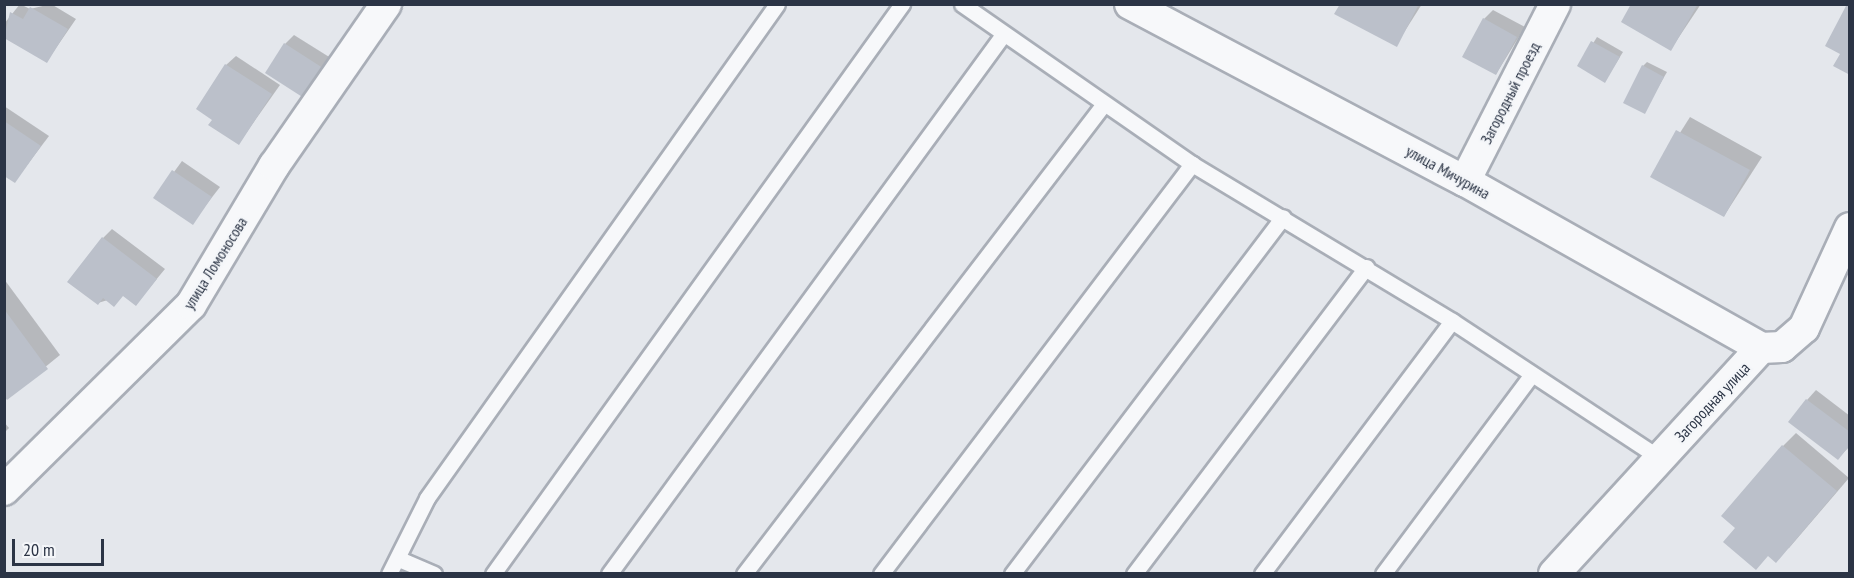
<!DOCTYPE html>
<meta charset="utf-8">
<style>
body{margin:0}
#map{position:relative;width:1854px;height:578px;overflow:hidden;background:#e4e7ec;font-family:"PT Sans Narrow",sans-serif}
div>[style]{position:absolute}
.shadow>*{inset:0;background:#0003}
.building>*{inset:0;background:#bbc0ca}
.roads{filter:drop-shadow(2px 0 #a9aeb7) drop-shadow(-2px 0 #a9aeb7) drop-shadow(0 2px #a9aeb7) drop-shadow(0 -2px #a9aeb7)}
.lane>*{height:15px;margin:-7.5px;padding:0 7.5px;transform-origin:7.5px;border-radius:7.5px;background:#f7f8fa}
.street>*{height:30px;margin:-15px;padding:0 15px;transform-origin:15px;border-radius:15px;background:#f7f8fa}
span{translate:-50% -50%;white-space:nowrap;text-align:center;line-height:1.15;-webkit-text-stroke:4.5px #f4f6f9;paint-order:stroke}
.street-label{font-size:16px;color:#2b3445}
.frame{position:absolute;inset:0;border:6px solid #2b3445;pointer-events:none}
.scale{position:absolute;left:12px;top:539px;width:92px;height:27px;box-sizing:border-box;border:3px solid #2b3445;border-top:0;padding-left:8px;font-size:18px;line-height:21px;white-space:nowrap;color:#2b3445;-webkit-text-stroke:4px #f4f6f9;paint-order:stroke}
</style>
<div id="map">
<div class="shadow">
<div style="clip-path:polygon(20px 4px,30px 9px,51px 4px,76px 19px,47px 61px,4px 36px,4px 24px)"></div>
<div style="clip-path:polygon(1341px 4px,1422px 4px,1396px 45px)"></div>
<div style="clip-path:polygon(1633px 4px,1701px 4px,1671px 49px)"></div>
<div style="clip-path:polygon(1493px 10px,1525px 27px,1496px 74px,1484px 19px)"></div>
<div style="clip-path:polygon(294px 35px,334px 60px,307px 98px,285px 44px)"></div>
<div style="clip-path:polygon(1597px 37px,1623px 52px,1605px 81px,1579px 66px)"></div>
<div style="clip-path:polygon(236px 56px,280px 85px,239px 143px,214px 119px,226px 65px)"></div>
<div style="clip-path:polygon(1647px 62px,1667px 72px,1644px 112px,1643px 66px)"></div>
<div style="clip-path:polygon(4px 106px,49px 136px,15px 181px,4px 174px)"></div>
<div style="clip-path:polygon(1690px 117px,1762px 157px,1724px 216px,1652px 177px)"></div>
<div style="clip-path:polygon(182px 161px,220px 187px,192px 223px,155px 198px)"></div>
<div style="clip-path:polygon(112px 229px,165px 269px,136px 304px,124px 295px,98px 303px,103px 238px)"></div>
<div style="clip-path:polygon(4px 279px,60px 355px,7px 398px,4px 394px)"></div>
<div style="clip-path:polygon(1816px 390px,1850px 416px,1850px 446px,1838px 458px,1807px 400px)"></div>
<div style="clip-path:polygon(4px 422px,9px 428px,4px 433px)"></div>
<div style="clip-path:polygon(1796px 433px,1849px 478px,1789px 548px,1769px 555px,1737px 528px,1783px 446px)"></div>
</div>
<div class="building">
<div style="clip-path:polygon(1340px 4px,1419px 4px,1397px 47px,1334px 14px)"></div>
<div style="clip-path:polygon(1631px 4px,1698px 4px,1671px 51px,1621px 22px)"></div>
<div style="clip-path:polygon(1847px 4px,1850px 4px,1850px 75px,1833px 66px,1840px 54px,1825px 46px)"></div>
<div style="clip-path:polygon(30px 7px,68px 29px,47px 63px,4px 38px,10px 12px,23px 19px)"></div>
<div style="clip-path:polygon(1483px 18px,1517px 37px,1496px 75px,1462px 57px)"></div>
<div style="clip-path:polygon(1591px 41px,1620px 57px,1605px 83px,1577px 66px)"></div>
<div style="clip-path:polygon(284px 43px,326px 70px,307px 100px,265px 73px)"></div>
<div style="clip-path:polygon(225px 64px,272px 94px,239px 145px,208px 125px,212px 120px,196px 109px)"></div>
<div style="clip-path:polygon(1642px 65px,1664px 77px,1645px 114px,1623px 103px)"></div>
<div style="clip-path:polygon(4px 121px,41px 146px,15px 183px,4px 176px)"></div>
<div style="clip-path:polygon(1676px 130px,1750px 170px,1724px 217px,1650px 177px)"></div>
<div style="clip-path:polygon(172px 170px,212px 197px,193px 225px,153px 198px)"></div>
<div style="clip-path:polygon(102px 237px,157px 279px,136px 306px,123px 296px,114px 307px,103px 298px,98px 305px,67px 282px)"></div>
<div style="clip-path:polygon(4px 309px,48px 369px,7px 400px,4px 396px)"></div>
<div style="clip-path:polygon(1806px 399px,1850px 432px,1850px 445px,1838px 460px,1788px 422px)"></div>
<div style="clip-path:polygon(1782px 445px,1837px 491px,1776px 563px,1768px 556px,1756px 570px,1723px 542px,1735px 528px,1721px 516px)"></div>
</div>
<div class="roads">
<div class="lane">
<div style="left:962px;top:4px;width:280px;rotate:34.8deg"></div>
<div style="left:1192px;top:164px;width:304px;rotate:31.1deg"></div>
<div style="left:1452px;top:321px;width:249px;rotate:33.4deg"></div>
<div style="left:399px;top:559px;width:38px;rotate:23deg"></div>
<div style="left:389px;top:574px;width:85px;rotate:-63.4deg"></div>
<div style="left:427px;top:498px;width:605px;rotate:-54.68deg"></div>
<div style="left:493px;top:574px;width:702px;rotate:-54.34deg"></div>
<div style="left:609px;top:574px;width:666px;rotate:-53.85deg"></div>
<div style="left:744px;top:574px;width:591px;rotate:-52.57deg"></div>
<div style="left:881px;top:574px;width:515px;rotate:-52.82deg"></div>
<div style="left:1012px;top:574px;width:448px;rotate:-52.8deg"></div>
<div style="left:1134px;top:574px;width:385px;rotate:-52.9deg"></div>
<div style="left:1262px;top:574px;width:316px;rotate:-53.1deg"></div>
<div style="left:1383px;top:574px;width:249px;rotate:-53.3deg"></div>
</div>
<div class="street">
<div style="left:1130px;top:4px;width:379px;rotate:27.9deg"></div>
<div style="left:1465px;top:181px;width:340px;rotate:29.4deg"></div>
<div style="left:1465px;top:181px;width:199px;rotate:-63deg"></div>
<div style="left:4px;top:490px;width:263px;rotate:-44.7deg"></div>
<div style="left:191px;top:305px;width:162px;rotate:-59.2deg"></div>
<div style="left:274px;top:166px;width:197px;rotate:-55.3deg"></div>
<div style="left:1554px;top:574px;width:306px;rotate:-47.5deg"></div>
<div style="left:1761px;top:348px;width:21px;rotate:-3deg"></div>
<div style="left:1782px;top:347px;width:29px;rotate:-41deg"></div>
<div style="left:1804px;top:328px;width:110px;rotate:-65.3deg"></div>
</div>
</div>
<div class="street-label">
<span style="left:1510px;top:93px;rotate:-63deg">Загородный проезд</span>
<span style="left:1448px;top:172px;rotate:29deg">улица Мичурина</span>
<span style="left:215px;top:263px;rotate:-58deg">улица Ломоносова</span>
<span style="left:1712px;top:402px;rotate:-47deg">Загородная улица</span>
</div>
<div class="frame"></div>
<div class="scale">20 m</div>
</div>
